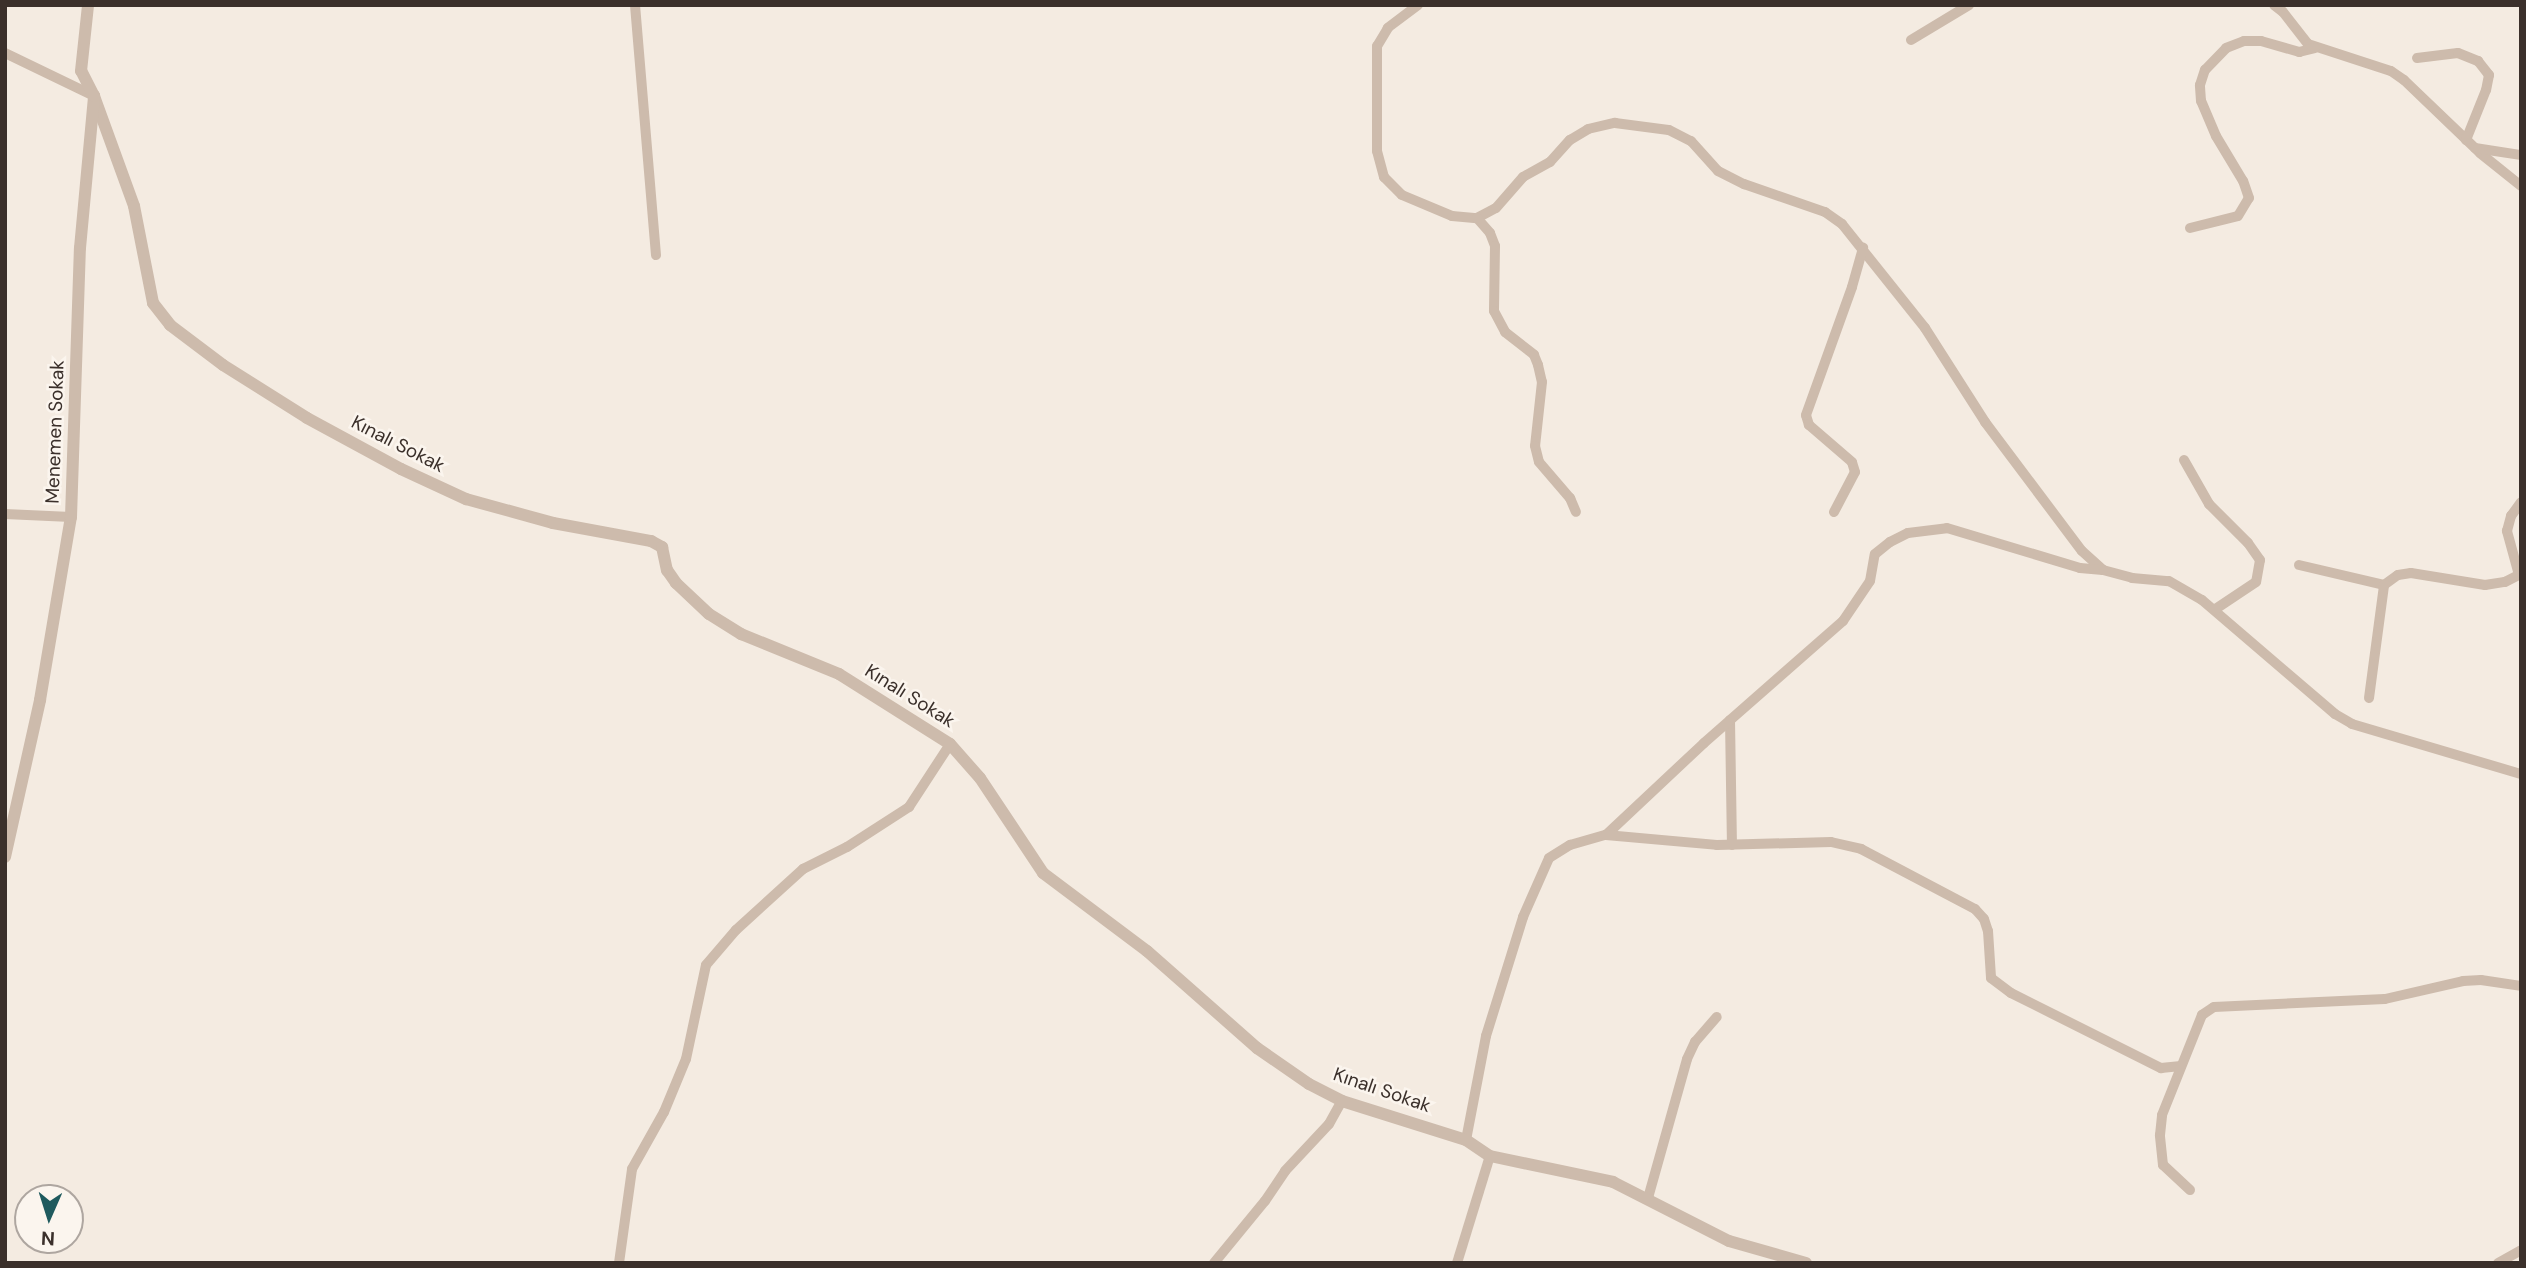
<!DOCTYPE html>
<meta charset="utf-8">
<style>
body{margin:0}
#map{position:relative;width:2526px;height:1268px;overflow:hidden;background:#f4ebe1;font-family:"DM Sans",sans-serif}
div>[style]{position:absolute}
.minor>*{height:10px;margin:-5px;padding:0 5px;transform-origin:5px;border-radius:5px;background:#cdbbac}
.tertiary>*{height:12px;margin:-6px;padding:0 6px;transform-origin:6px;border-radius:6px;background:#cdbbac}
span{translate:-50% -50%;white-space:nowrap;text-align:center;line-height:1.15;-webkit-text-stroke:5px #fbf5ee;paint-order:stroke}
.street-label{font-size:19px;color:#3b302b}
.frame{position:absolute;inset:0;border:7px solid #3b302b;pointer-events:none}
.north{position:absolute;left:14px;top:1184px;width:70px;height:70px;box-sizing:border-box;background:#fbf5ee;border:2px solid #aea6a0;border-radius:50%;rotate:183deg;font-size:19px;font-weight:700;line-height:28px;text-align:center;color:#3b302b}
.north::after{content:'';display:block;margin:auto;width:24px;height:32px;background:#1f5a5e;clip-path:polygon(50% 0,100% 100%,50% 72%,0 100%)}
</style>
<div id="map">
<div class="minor">
<div style="left:635px;top:5px;width:251px;rotate:85.2deg"></div>
<div style="left:1418px;top:5px;width:38px;rotate:143deg"></div>
<div style="left:1388px;top:28px;width:21px;rotate:121deg"></div>
<div style="left:1377px;top:46px;width:105px;rotate:90deg"></div>
<div style="left:1377px;top:151px;width:27px;rotate:75deg"></div>
<div style="left:1384px;top:177px;width:25px;rotate:45deg"></div>
<div style="left:1402px;top:195px;width:54px;rotate:22.8deg"></div>
<div style="left:1452px;top:216px;width:25px;rotate:5deg"></div>
<div style="left:1477px;top:218px;width:21px;rotate:-28deg"></div>
<div style="left:1496px;top:208px;width:41px;rotate:-48.9deg"></div>
<div style="left:1523px;top:177px;width:31px;rotate:-29deg"></div>
<div style="left:1550px;top:162px;width:30px;rotate:-48deg"></div>
<div style="left:1570px;top:140px;width:21px;rotate:-31deg"></div>
<div style="left:1588px;top:129px;width:28px;rotate:-13deg"></div>
<div style="left:1615px;top:123px;width:54px;rotate:7.4deg"></div>
<div style="left:1669px;top:130px;width:25px;rotate:27deg"></div>
<div style="left:1691px;top:141px;width:40px;rotate:48deg"></div>
<div style="left:1718px;top:171px;width:29px;rotate:27deg"></div>
<div style="left:1744px;top:184px;width:86px;rotate:19.1deg"></div>
<div style="left:1825px;top:212px;width:21px;rotate:35deg"></div>
<div style="left:1842px;top:224px;width:133px;rotate:51.4deg"></div>
<div style="left:1925px;top:328px;width:112px;rotate:57.4deg"></div>
<div style="left:1985px;top:422px;width:161px;rotate:53.1deg"></div>
<div style="left:2082px;top:551px;width:28px;rotate:42deg"></div>
<div style="left:2103px;top:570px;width:30px;rotate:15deg"></div>
<div style="left:2132px;top:578px;width:37px;rotate:5deg"></div>
<div style="left:2169px;top:581px;width:38px;rotate:30deg"></div>
<div style="left:2202px;top:600px;width:175px;rotate:40.6deg"></div>
<div style="left:2335px;top:714px;width:20px;rotate:30deg"></div>
<div style="left:2352px;top:724px;width:176px;rotate:16.5deg"></div>
<div style="left:2274px;top:5px;width:11px;rotate:38deg"></div>
<div style="left:2283px;top:12px;width:41px;rotate:52deg"></div>
<div style="left:2308px;top:44px;width:87px;rotate:18deg"></div>
<div style="left:2391px;top:71px;width:16px;rotate:35deg"></div>
<div style="left:2404px;top:80px;width:105px;rotate:43.8deg"></div>
<div style="left:2480px;top:153px;width:53px;rotate:38.8deg"></div>
<div style="left:1911px;top:40px;width:68px;rotate:-31.1deg"></div>
<div style="left:5px;top:53px;width:99px;rotate:25.8deg"></div>
<div style="left:2417px;top:58px;width:41px;rotate:-7deg"></div>
<div style="left:2458px;top:53px;width:22px;rotate:22deg"></div>
<div style="left:2478px;top:61px;width:18px;rotate:52deg"></div>
<div style="left:2489px;top:75px;width:15px;rotate:101deg"></div>
<div style="left:2486px;top:90px;width:54px;rotate:111.8deg"></div>
<div style="left:2475px;top:148px;width:47px;rotate:8.7deg"></div>
<div style="left:1477px;top:218px;width:20px;rotate:49deg"></div>
<div style="left:1490px;top:233px;width:14px;rotate:69deg"></div>
<div style="left:1495px;top:246px;width:65px;rotate:90.9deg"></div>
<div style="left:1494px;top:311px;width:24px;rotate:62deg"></div>
<div style="left:1505px;top:332px;width:37px;rotate:38deg"></div>
<div style="left:1534px;top:355px;width:11px;rotate:68deg"></div>
<div style="left:1538px;top:365px;width:17px;rotate:77deg"></div>
<div style="left:1542px;top:382px;width:64px;rotate:96.2deg"></div>
<div style="left:1535px;top:446px;width:16px;rotate:76deg"></div>
<div style="left:1539px;top:462px;width:48px;rotate:49.3deg"></div>
<div style="left:1570px;top:498px;width:15px;rotate:67deg"></div>
<div style="left:2190px;top:228px;width:49px;rotate:-14deg"></div>
<div style="left:2238px;top:216px;width:21px;rotate:-59deg"></div>
<div style="left:2249px;top:198px;width:18px;rotate:-109deg"></div>
<div style="left:2243px;top:181px;width:52px;rotate:-121deg"></div>
<div style="left:2216px;top:136px;width:38px;rotate:-113deg"></div>
<div style="left:2201px;top:101px;width:16px;rotate:-94deg"></div>
<div style="left:2200px;top:85px;width:16px;rotate:-72deg"></div>
<div style="left:2205px;top:70px;width:30px;rotate:-46deg"></div>
<div style="left:2226px;top:48px;width:19px;rotate:-21deg"></div>
<div style="left:2244px;top:41px;width:17px"></div>
<div style="left:2261px;top:41px;width:40px;rotate:16deg"></div>
<div style="left:2299px;top:52px;width:16px;rotate:-14deg"></div>
<div style="left:2184px;top:460px;width:51px;rotate:60.4deg"></div>
<div style="left:2209px;top:504px;width:55px;rotate:45deg"></div>
<div style="left:2248px;top:543px;width:21px;rotate:55deg"></div>
<div style="left:2260px;top:560px;width:22px;rotate:100deg"></div>
<div style="left:2256px;top:582px;width:50px;rotate:146.3deg"></div>
<div style="left:1834px;top:512px;width:45px;rotate:-62.3deg"></div>
<div style="left:1855px;top:472px;width:10px;rotate:-107deg"></div>
<div style="left:1852px;top:462px;width:57px;rotate:-139.3deg"></div>
<div style="left:1809px;top:425px;width:10px;rotate:-107deg"></div>
<div style="left:1806px;top:415px;width:136px;rotate:-70.2deg"></div>
<div style="left:1852px;top:287px;width:41px;rotate:-74.2deg"></div>
<div style="left:5px;top:514px;width:66px;rotate:2.6deg"></div>
<div style="left:2299px;top:565px;width:87px;rotate:13.2deg"></div>
<div style="left:2519px;top:575px;width:46px;rotate:-105.3deg"></div>
<div style="left:2507px;top:531px;width:16px;rotate:-75deg"></div>
<div style="left:2511px;top:516px;width:17px;rotate:-54deg"></div>
<div style="left:2369px;top:698px;width:114px;rotate:-82.4deg"></div>
<div style="left:2384px;top:585px;width:17px;rotate:-36deg"></div>
<div style="left:2398px;top:575px;width:13px;rotate:-9deg"></div>
<div style="left:2411px;top:573px;width:75px;rotate:9.2deg"></div>
<div style="left:2485px;top:585px;width:20px;rotate:-9deg"></div>
<div style="left:2505px;top:582px;width:18px;rotate:-27deg"></div>
<div style="left:1730px;top:720px;width:125px;rotate:89.1deg"></div>
<div style="left:1606px;top:835px;width:134px;rotate:-43.2deg"></div>
<div style="left:1704px;top:743px;width:185px;rotate:-41.3deg"></div>
<div style="left:1843px;top:621px;width:48px;rotate:-56deg"></div>
<div style="left:1870px;top:581px;width:27px;rotate:-80deg"></div>
<div style="left:1875px;top:554px;width:19px;rotate:-39deg"></div>
<div style="left:1890px;top:542px;width:20px;rotate:-27deg"></div>
<div style="left:1908px;top:533px;width:39px;rotate:-7deg"></div>
<div style="left:1947px;top:528px;width:139px;rotate:16.7deg"></div>
<div style="left:2080px;top:568px;width:23px;rotate:5deg"></div>
<div style="left:1466px;top:1140px;width:106px;rotate:-79.1deg"></div>
<div style="left:1486px;top:1036px;width:125px;rotate:-72.7deg"></div>
<div style="left:1523px;top:917px;width:64px;rotate:-66.2deg"></div>
<div style="left:1549px;top:858px;width:25px;rotate:-32deg"></div>
<div style="left:1570px;top:845px;width:37px;rotate:-16deg"></div>
<div style="left:1606px;top:835px;width:111px;rotate:5.1deg"></div>
<div style="left:1717px;top:845px;width:114px;rotate:-1.5deg"></div>
<div style="left:1831px;top:842px;width:31px;rotate:13deg"></div>
<div style="left:1861px;top:849px;width:129px;rotate:27.8deg"></div>
<div style="left:1975px;top:909px;width:13px;rotate:48deg"></div>
<div style="left:1984px;top:919px;width:13px;rotate:72deg"></div>
<div style="left:1988px;top:931px;width:47px;rotate:86.3deg"></div>
<div style="left:1991px;top:978px;width:25px;rotate:37deg"></div>
<div style="left:2011px;top:993px;width:168px;rotate:26.6deg"></div>
<div style="left:2161px;top:1068px;width:20px;rotate:-6deg"></div>
<div style="left:2190px;top:1190px;width:37px;rotate:-137deg"></div>
<div style="left:2163px;top:1165px;width:30px;rotate:-96deg"></div>
<div style="left:2160px;top:1135px;width:20px;rotate:-84deg"></div>
<div style="left:2162px;top:1115px;width:108px;rotate:-68.2deg"></div>
<div style="left:2202px;top:1015px;width:14px;rotate:-34deg"></div>
<div style="left:2214px;top:1007px;width:171px;rotate:-2.7deg"></div>
<div style="left:2385px;top:999px;width:80px;rotate:-13deg"></div>
<div style="left:2463px;top:981px;width:18px;rotate:-3deg"></div>
<div style="left:2481px;top:980px;width:40px;rotate:8.5deg"></div>
<div style="left:1648px;top:1198px;width:144px;rotate:-74.3deg"></div>
<div style="left:1687px;top:1059px;width:19px;rotate:-65deg"></div>
<div style="left:1695px;top:1042px;width:33px;rotate:-49deg"></div>
<div style="left:619px;top:1263px;width:95px;rotate:-82.1deg"></div>
<div style="left:632px;top:1169px;width:65px;rotate:-60.7deg"></div>
<div style="left:664px;top:1112px;width:57px;rotate:-67.5deg"></div>
<div style="left:686px;top:1059px;width:96px;rotate:-78deg"></div>
<div style="left:706px;top:965px;width:46px;rotate:-49.4deg"></div>
<div style="left:736px;top:930px;width:91px;rotate:-42.3deg"></div>
<div style="left:803px;top:869px;width:49px;rotate:-26.6deg"></div>
<div style="left:847px;top:847px;width:74px;rotate:-32.8deg"></div>
<div style="left:909px;top:807px;width:75px;rotate:-56.9deg"></div>
<div style="left:1214px;top:1263px;width:80px;rotate:-50.6deg"></div>
<div style="left:1265px;top:1201px;width:36px;rotate:-56deg"></div>
<div style="left:1285px;top:1171px;width:64px;rotate:-46.9deg"></div>
<div style="left:1329px;top:1124px;width:26px;rotate:-61deg"></div>
<div style="left:1457px;top:1263px;width:112px;rotate:-72.9deg"></div>
<div style="left:2498px;top:1263px;width:26px;rotate:-29deg"></div>
</div>
<div class="tertiary">
<div style="left:94px;top:96px;width:117px;rotate:70deg"></div>
<div style="left:134px;top:206px;width:99px;rotate:78.9deg"></div>
<div style="left:153px;top:303px;width:28px;rotate:52deg"></div>
<div style="left:170px;top:325px;width:66px;rotate:37deg"></div>
<div style="left:223px;top:365px;width:99px;rotate:32.2deg"></div>
<div style="left:307px;top:418px;width:107px;rotate:28.5deg"></div>
<div style="left:401px;top:469px;width:72px;rotate:24.8deg"></div>
<div style="left:466px;top:499px;width:90px;rotate:15.4deg"></div>
<div style="left:553px;top:523px;width:100px;rotate:10.4deg"></div>
<div style="left:651px;top:541px;width:13px;rotate:29deg"></div>
<div style="left:662px;top:547px;width:24px;rotate:78deg"></div>
<div style="left:667px;top:570px;width:16px;rotate:55deg"></div>
<div style="left:676px;top:583px;width:45px;rotate:43.2deg"></div>
<div style="left:709px;top:614px;width:38px;rotate:32deg"></div>
<div style="left:741px;top:634px;width:106px;rotate:22.2deg"></div>
<div style="left:839px;top:674px;width:131px;rotate:32.2deg"></div>
<div style="left:950px;top:744px;width:45px;rotate:48.6deg"></div>
<div style="left:980px;top:778px;width:114px;rotate:56.4deg"></div>
<div style="left:1043px;top:873px;width:130px;rotate:36.9deg"></div>
<div style="left:1147px;top:951px;width:147px;rotate:41.4deg"></div>
<div style="left:1257px;top:1048px;width:63px;rotate:34.7deg"></div>
<div style="left:1309px;top:1084px;width:37px;rotate:27deg"></div>
<div style="left:1342px;top:1101px;width:130px;rotate:17.5deg"></div>
<div style="left:1466px;top:1140px;width:29px;rotate:34deg"></div>
<div style="left:1490px;top:1156px;width:126px;rotate:11.9deg"></div>
<div style="left:1613px;top:1182px;width:130px;rotate:27deg"></div>
<div style="left:1729px;top:1241px;width:80px;rotate:15.9deg"></div>
<div style="left:5px;top:857px;width:161px;rotate:-77.4deg"></div>
<div style="left:40px;top:700px;width:186px;rotate:-80.4deg"></div>
<div style="left:71px;top:517px;width:269px;rotate:-88.1deg"></div>
<div style="left:80px;top:248px;width:153px;rotate:-84.7deg"></div>
<div style="left:94px;top:96px;width:28px;rotate:-117deg"></div>
<div style="left:81px;top:71px;width:66px;rotate:-83.9deg"></div>
</div>
<div class="street-label">
<span style="left:55px;top:432px;rotate:-88deg">Menemen Sokak</span>
<span style="left:398px;top:444px;rotate:27deg">Kınalı Sokak</span>
<span style="left:910px;top:696px;rotate:32deg">Kınalı Sokak</span>
<span style="left:1382px;top:1090px;rotate:19deg">Kınalı Sokak</span>
</div>
<div class="frame"></div>
<div class="north">N</div>
</div>
